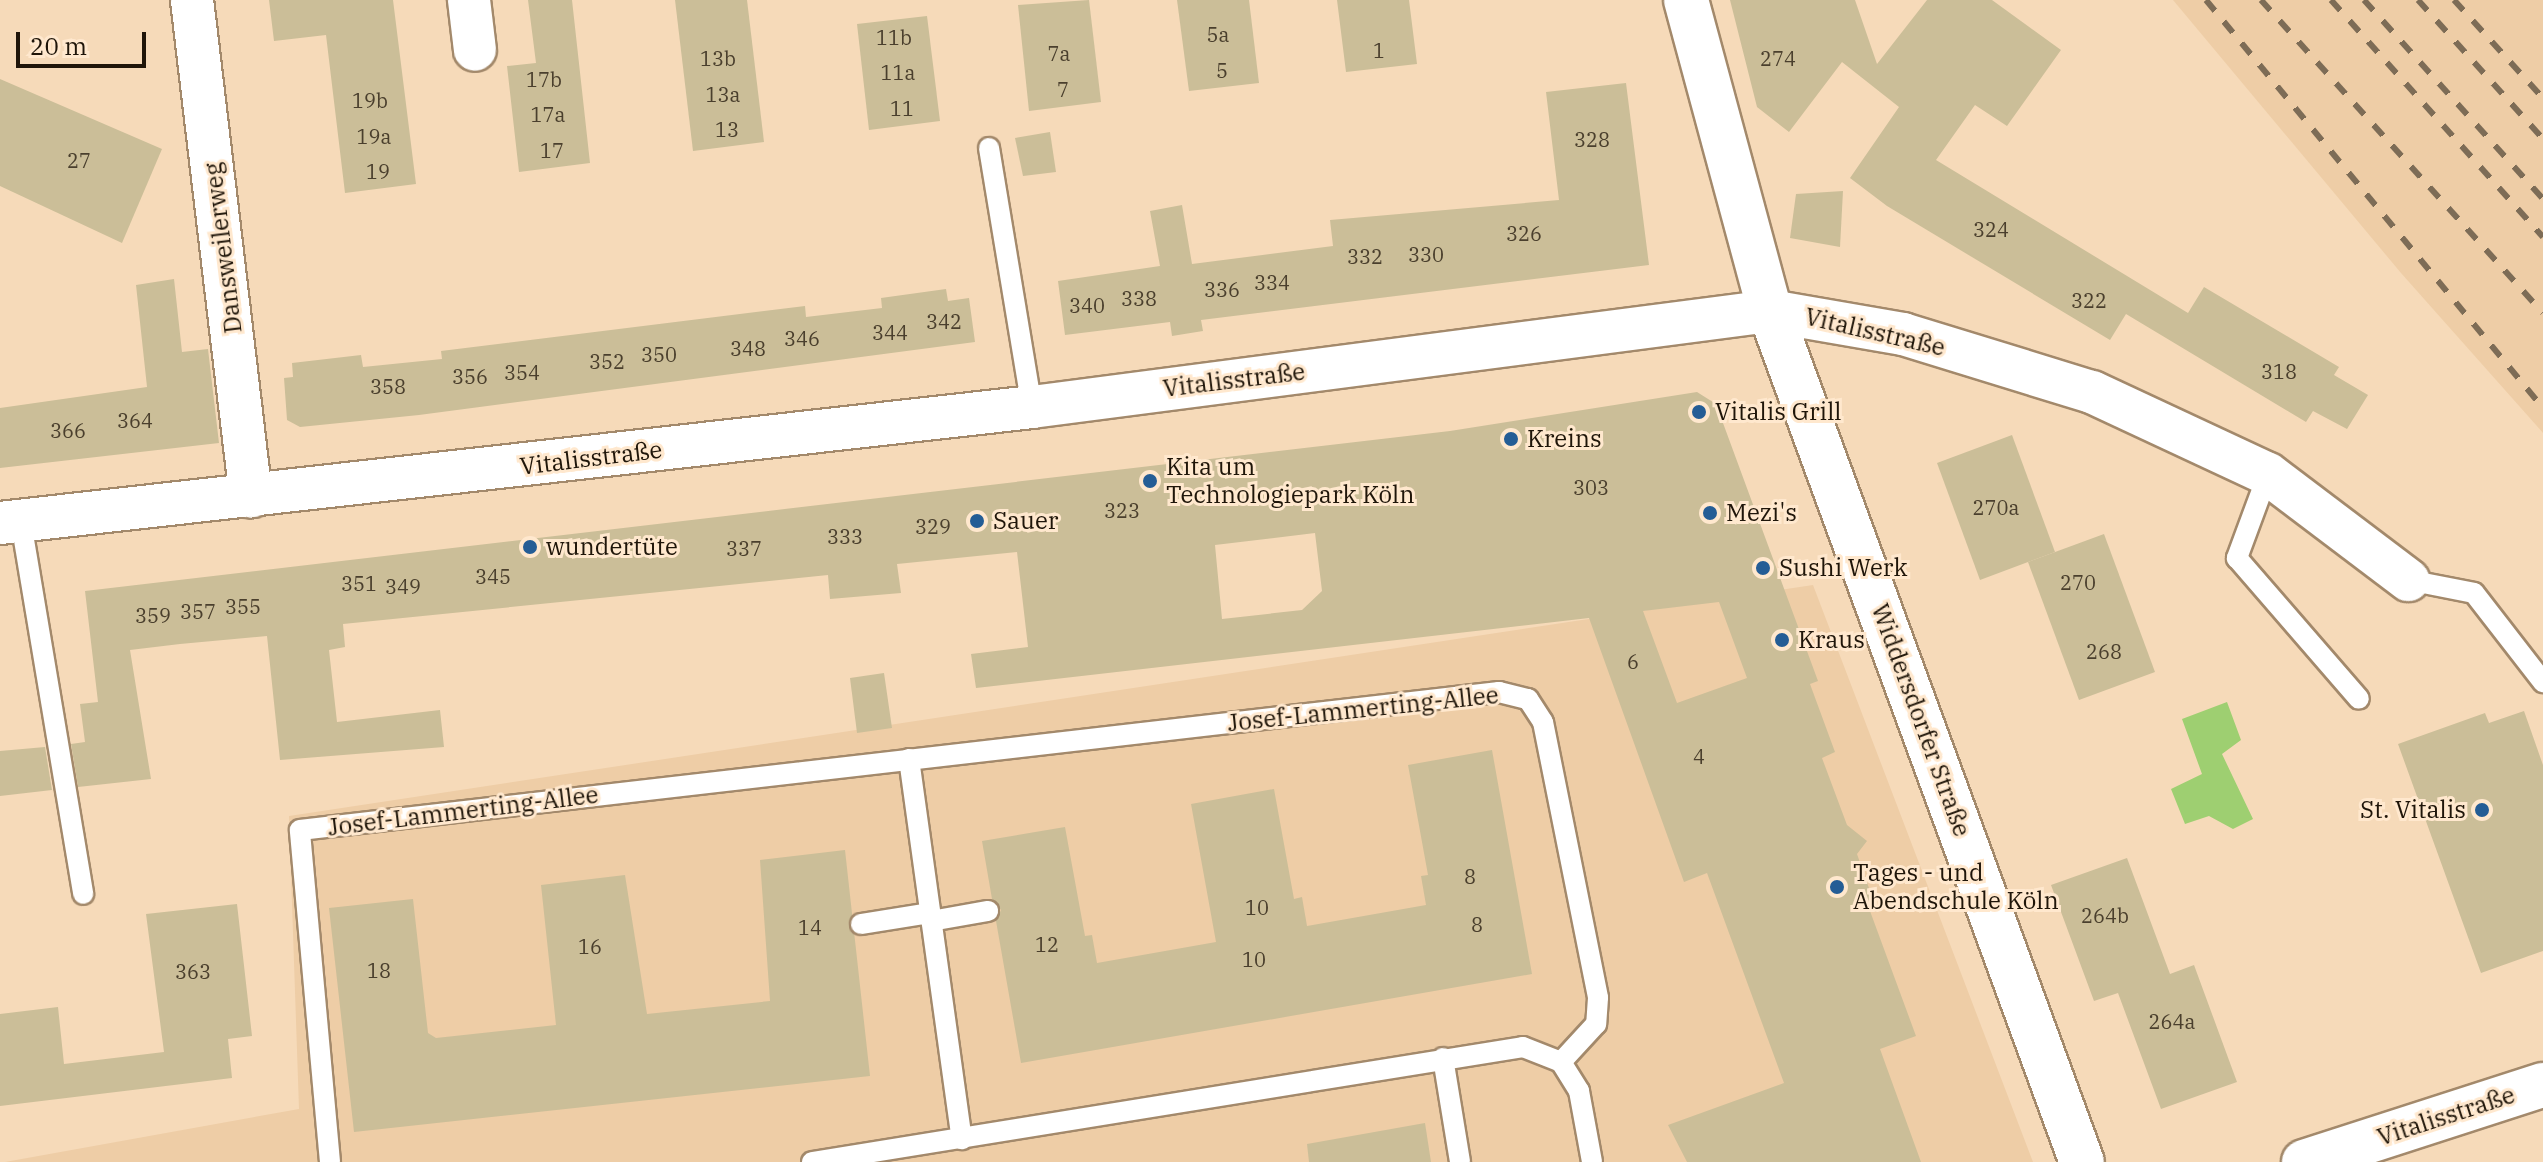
<!DOCTYPE html>
<meta charset="utf-8">
<style>
body{margin:0}
#map{position:relative;width:2543px;height:1162px;overflow:hidden;background:#f6dab9;font-family:"IBM Plex Serif",serif}
div>[style]{position:absolute}
.built>*{inset:0;background:#eecda6}
.green>*{inset:0;background:#9ecf71}
.building>*{inset:0;background:#cbbe98}
.roads{filter:drop-shadow(2px 0 #a3896b) drop-shadow(-2px 0 #a3896b) drop-shadow(0 2px #a3896b) drop-shadow(0 -2px #a3896b)}
.lane>*{height:20px;margin:-10px;padding:0 10px;transform-origin:10px;border-radius:10px;background:#fff}
.street>*{height:42px;margin:-21px;padding:0 21px;transform-origin:21px;border-radius:21px;background:#fff}
.secondary>*{height:44px;margin:-22px;padding:0 22px;transform-origin:22px;border-radius:22px;background:#fff}
.rail>*{height:6px;margin-top:-3px;transform-origin:0;background:repeating-linear-gradient(90deg,#7d6c56 0 14px,transparent 0 28px)}
.dots>*{width:22px;height:22px;translate:-50% -50%;box-sizing:border-box;border:4px solid #ffe8ce;border-radius:50%}
span{translate:-50% -50%;white-space:nowrap;text-align:center;line-height:1.15;-webkit-text-stroke:6px #ffe8ce;paint-order:stroke}
.number-label{font-size:20px;color:#4a3f2d}
.number-label span{-webkit-text-stroke-width:0}
.street-label{font-size:24px;color:#1f1509}
.poi-label{font-size:24px;color:#1f1509}
.left{translate:0 -50%;text-align:left}
.right{translate:-100% -50%;text-align:right}
.scale{position:absolute;left:16px;top:32px;width:130px;height:36px;box-sizing:border-box;border:4px solid #1f1509;border-top:0;padding-left:10px;font-size:24px;line-height:28px;white-space:nowrap;color:#1f1509;-webkit-text-stroke:6px #ffe8ce;paint-order:stroke}
</style>
<div id="map">
<div class="built">
<div style="clip-path:polygon(2173px 0,2543px 0,2543px 433px,2401px 273px)"></div>
<div style="clip-path:polygon(1813px 585px,2033px 1162px,5px 1162px,299px 1109px,289px 816px)"></div>
</div>
<div class="green">
<div style="clip-path:polygon(2227px 702px,2241px 740px,2222px 754px,2253px 819px,2233px 829px,2209px 816px,2185px 824px,2171px 789px,2202px 774px,2182px 719px)"></div>
</div>
<div class="building">
<div style="clip-path:polygon(269px 0,393px 0,416px 184px,345px 193px,326px 35px,274px 41px)"></div>
<div style="clip-path:polygon(528px 0,572px 0,590px 163px,519px 172px,507px 66px,536px 63px)"></div>
<div style="clip-path:polygon(675px 0,747px 0,764px 142px,693px 151px)"></div>
<div style="clip-path:polygon(1089px 0,1101px 102px,1029px 111px,1018px 5px)"></div>
<div style="clip-path:polygon(1177px 0,1249px 0,1259px 83px,1189px 91px)"></div>
<div style="clip-path:polygon(1337px 0,1409px 0,1417px 64px,1346px 72px)"></div>
<div style="clip-path:polygon(1730px 0,1855px 0,1877px 64px,1927px 0,1992px 0,2061px 50px,2007px 126px,1975px 105px,1936px 160px,2188px 313px,2204px 287px,2339px 367px,2334px 375px,2368px 395px,2347px 429px,2313px 411px,2306px 422px,2126px 314px,2110px 340px,1887px 206px,1850px 178px,1899px 107px,1842px 62px,1789px 132px,1757px 107px)"></div>
<div style="clip-path:polygon(927px 16px,940px 121px,869px 130px,857px 24px)"></div>
<div style="clip-path:polygon(0 79px,162px 149px,122px 243px,0 186px)"></div>
<div style="clip-path:polygon(1626px 83px,1649px 265px,1201px 320px,1203px 331px,1172px 336px,1170px 322px,1065px 335px,1058px 281px,1160px 266px,1150px 211px,1182px 205px,1192px 264px,1333px 246px,1330px 220px,1559px 200px,1546px 92px)"></div>
<div style="clip-path:polygon(1050px 132px,1056px 172px,1023px 176px,1015px 138px)"></div>
<div style="clip-path:polygon(1843px 191px,1840px 247px,1790px 238px,1796px 194px)"></div>
<div style="clip-path:polygon(174px 279px,182px 352px,208px 349px,219px 443px,0 468px,0 408px,147px 387px,136px 285px)"></div>
<div style="clip-path:polygon(946px 289px,948px 301px,969px 298px,975px 342px,419px 415px,300px 427px,287px 420px,284px 378px,293px 377px,292px 363px,361px 355px,363px 367px,442px 359px,441px 351px,805px 306px,806px 317px,882px 308px,881px 298px)"></div>
<div style="clip-path:polygon(evenodd,1697px 392px,1716px 404px,1818px 681px,1810px 684px,1835px 752px,1822px 758px,1847px 825px,1867px 841px,1857px 854px,1876px 908px,1870px 911px,1916px 1036px,1880px 1049px,1921px 1162px,1687px 1162px,1668px 1125px,1784px 1083px,1707px 873px,1684px 882px,1589px 618px,976px 688px,971px 654px,1028px 647px,1017px 552px,897px 564px,901px 593px,830px 599px,828px 575px,343px 624px,345px 647px,329px 650px,337px 722px,440px 710px,444px 747px,280px 760px,267px 636px,180px 644px,130px 650px,151px 779px,78px 787px,71px 744px,85px 742px,80px 704px,98px 702px,85px 591px,1450px 431px,1697px 392px,1315px 533px,1322px 591px,1302px 610px,1222px 619px,1215px 545px,1315px 533px,1697px 392px,1719px 602px,1747px 678px,1677px 703px,1643px 611px,1719px 602px)"></div>
<div style="clip-path:polygon(2012px 435px,2055px 552px,1980px 580px,1937px 463px)"></div>
<div style="clip-path:polygon(2104px 534px,2155px 672px,2079px 700px,2028px 562px)"></div>
<div style="clip-path:polygon(884px 673px,892px 728px,857px 733px,850px 678px)"></div>
<div style="clip-path:polygon(2524px 711px,2543px 765px,2543px 951px,2481px 973px,2398px 744px,2485px 713px,2489px 723px)"></div>
<div style="clip-path:polygon(45px 747px,52px 790px,0 796px,0 751px)"></div>
<div style="clip-path:polygon(1492px 750px,1532px 974px,1021px 1063px,996px 921px,1001px 910px,992px 899px,982px 841px,1065px 827px,1085px 936px,1092px 935px,1097px 963px,1216px 942px,1191px 804px,1274px 789px,1294px 899px,1302px 897px,1307px 926px,1426px 905px,1421px 876px,1428px 875px,1408px 765px)"></div>
<div style="clip-path:polygon(845px 850px,870px 1076px,354px 1132px,329px 908px,413px 899px,428px 1033px,436px 1038px,556px 1025px,541px 885px,625px 875px,647px 1014px,770px 1001px,760px 860px)"></div>
<div style="clip-path:polygon(2127px 858px,2170px 974px,2194px 965px,2237px 1082px,2161px 1109px,2118px 993px,2094px 1001px,2051px 885px)"></div>
<div style="clip-path:polygon(237px 904px,252px 1036px,228px 1039px,232px 1078px,0 1106px,0 1014px,58px 1007px,64px 1064px,164px 1052px,146px 914px)"></div>
<div style="clip-path:polygon(1425px 1123px,1431px 1162px,1309px 1162px,1307px 1144px)"></div>
</div>
<div class="roads">
<div class="lane">
<div style="left:989px;top:148px;width:263px;rotate:80.6deg"></div>
<div style="left:2268px;top:474px;width:90px;rotate:110.3deg"></div>
<div style="left:2237px;top:558px;width:186px;rotate:49.1deg"></div>
<div style="left:21px;top:522px;width:377px;rotate:80.5deg"></div>
<div style="left:2408px;top:580px;width:67px;rotate:11.1deg"></div>
<div style="left:2474px;top:593px;width:113px;rotate:52.2deg"></div>
<div style="left:909px;top:759px;width:384px;rotate:82.1deg"></div>
<div style="left:931px;top:921px;width:58px;rotate:-10deg"></div>
<div style="left:861px;top:924px;width:70px;rotate:-9.1deg"></div>
<div style="left:1443px;top:1058px;width:105px;rotate:80.7deg"></div>
<div style="left:330px;top:1162px;width:333px;rotate:-95.2deg"></div>
<div style="left:300px;top:830px;width:1207px;rotate:-6.57deg"></div>
<div style="left:1499px;top:692px;width:30px;rotate:14deg"></div>
<div style="left:1528px;top:699px;width:27px;rotate:57deg"></div>
<div style="left:1543px;top:722px;width:281px;rotate:78.7deg"></div>
<div style="left:1598px;top:998px;width:26px;rotate:94deg"></div>
<div style="left:1596px;top:1024px;width:52px;rotate:132.6deg"></div>
<div style="left:812px;top:1162px;width:720px;rotate:-9.19deg"></div>
<div style="left:1523px;top:1047px;width:41px;rotate:21.5deg"></div>
<div style="left:1561px;top:1062px;width:34px;rotate:58deg"></div>
<div style="left:1579px;top:1091px;width:72px;rotate:79.6deg"></div>
</div>
<div class="street">
<div style="left:192px;top:0;width:500px;rotate:83.23deg"></div>
<div style="left:469px;top:0;width:50px;rotate:83.2deg"></div>
<div style="left:0;top:523px;width:1038px;rotate:-6.41deg"></div>
<div style="left:1032px;top:407px;width:744px;rotate:-7.41deg"></div>
<div style="left:1770px;top:311px;width:135px;rotate:9.8deg"></div>
<div style="left:1903px;top:334px;width:198px;rotate:17.1deg"></div>
<div style="left:2092px;top:392px;width:194px;rotate:25deg"></div>
<div style="left:2268px;top:474px;width:176px;rotate:37.1deg"></div>
</div>
<div class="secondary">
<div style="left:1686px;top:0;width:322px;rotate:74.9deg"></div>
<div style="left:1770px;top:311px;width:906px;rotate:69.87deg"></div>
<div style="left:2304px;top:1162px;width:251px;rotate:-17.9deg"></div>
</div>
</div>
<div class="rail">
<div style="left:2206px;top:0;width:529px;rotate:50.44deg"></div>
<div style="left:2261px;top:0;width:421px;rotate:48deg"></div>
<div style="left:2331px;top:0;width:318px;rotate:48.2deg"></div>
<div style="left:2364px;top:0;width:268px;rotate:48deg"></div>
<div style="left:2418px;top:0;width:187px;rotate:48deg"></div>
<div style="left:2454px;top:0;width:132px;rotate:47.8deg"></div>
</div>
<div class="dots">
<div style="left:1699px;top:412px;background:#255d95"></div>
<div style="left:1511px;top:439px;background:#255d95"></div>
<div style="left:1150px;top:481px;background:#255d95"></div>
<div style="left:1710px;top:513px;background:#255d95"></div>
<div style="left:977px;top:521px;background:#255d95"></div>
<div style="left:530px;top:547px;background:#255d95"></div>
<div style="left:1763px;top:568px;background:#255d95"></div>
<div style="left:1782px;top:640px;background:#255d95"></div>
<div style="left:2482px;top:810px;background:#255d95"></div>
<div style="left:1837px;top:887px;background:#255d95"></div>
</div>
<div class="number-label">
<span style="left:1218px;top:34px">5a</span>
<span style="left:894px;top:37px">11b</span>
<span style="left:1379px;top:50px">1</span>
<span style="left:1059px;top:53px">7a</span>
<span style="left:718px;top:58px">13b</span>
<span style="left:1778px;top:58px">274</span>
<span style="left:1222px;top:70px">5</span>
<span style="left:898px;top:72px">11a</span>
<span style="left:544px;top:79px">17b</span>
<span style="left:1063px;top:89px">7</span>
<span style="left:723px;top:94px">13a</span>
<span style="left:370px;top:100px">19b</span>
<span style="left:902px;top:108px">11</span>
<span style="left:548px;top:114px">17a</span>
<span style="left:727px;top:129px">13</span>
<span style="left:374px;top:136px">19a</span>
<span style="left:1592px;top:139px">328</span>
<span style="left:552px;top:150px">17</span>
<span style="left:79px;top:160px">27</span>
<span style="left:378px;top:171px">19</span>
<span style="left:1991px;top:229px">324</span>
<span style="left:1524px;top:233px">326</span>
<span style="left:1426px;top:254px">330</span>
<span style="left:1365px;top:256px">332</span>
<span style="left:1272px;top:282px">334</span>
<span style="left:1222px;top:289px">336</span>
<span style="left:1139px;top:298px">338</span>
<span style="left:2089px;top:300px">322</span>
<span style="left:1087px;top:305px">340</span>
<span style="left:944px;top:321px">342</span>
<span style="left:890px;top:332px">344</span>
<span style="left:802px;top:338px">346</span>
<span style="left:748px;top:348px">348</span>
<span style="left:659px;top:354px">350</span>
<span style="left:607px;top:361px">352</span>
<span style="left:2279px;top:371px">318</span>
<span style="left:522px;top:372px">354</span>
<span style="left:470px;top:376px">356</span>
<span style="left:388px;top:386px">358</span>
<span style="left:135px;top:420px">364</span>
<span style="left:68px;top:430px">366</span>
<span style="left:1591px;top:487px">303</span>
<span style="left:1996px;top:507px">270a</span>
<span style="left:1122px;top:510px">323</span>
<span style="left:933px;top:526px">329</span>
<span style="left:845px;top:536px">333</span>
<span style="left:744px;top:548px">337</span>
<span style="left:493px;top:576px">345</span>
<span style="left:2078px;top:582px">270</span>
<span style="left:359px;top:583px">351</span>
<span style="left:403px;top:586px">349</span>
<span style="left:243px;top:606px">355</span>
<span style="left:198px;top:611px">357</span>
<span style="left:153px;top:615px">359</span>
<span style="left:2104px;top:651px">268</span>
<span style="left:1633px;top:661px">6</span>
<span style="left:1699px;top:756px">4</span>
<span style="left:1470px;top:876px">8</span>
<span style="left:1257px;top:907px">10</span>
<span style="left:2105px;top:915px">264b</span>
<span style="left:1477px;top:924px">8</span>
<span style="left:810px;top:927px">14</span>
<span style="left:1047px;top:944px">12</span>
<span style="left:590px;top:946px">16</span>
<span style="left:1254px;top:959px">10</span>
<span style="left:379px;top:970px">18</span>
<span style="left:193px;top:971px">363</span>
<span style="left:2172px;top:1021px">264a</span>
</div>
<div class="street-label">
<span style="left:223px;top:248px;rotate:-97deg">Dansweilerweg</span>
<span style="left:1875px;top:332px;rotate:13deg">Vitalisstraße</span>
<span style="left:1234px;top:380px;rotate:-7deg">Vitalisstraße</span>
<span style="left:591px;top:458px;rotate:-7deg">Vitalisstraße</span>
<span style="left:1363px;top:709px;rotate:-6deg">Josef-Lammerting-Allee</span>
<span style="left:1921px;top:720px;rotate:70deg">Widdersdorfer Straße</span>
<span style="left:463px;top:811px;rotate:-7deg">Josef-Lammerting-Allee</span>
<span style="left:2446px;top:1116px;rotate:-18deg">Vitalisstraße</span>
</div>
<div class="poi-label">
<span class="left" style="left:1715px;top:412px">Vitalis Grill</span>
<span class="left" style="left:1527px;top:439px">Kreins</span>
<span class="left" style="left:1166px;top:481px">Kita um<br>Technologiepark Köln</span>
<span class="left" style="left:1726px;top:513px">Mezi's</span>
<span class="left" style="left:993px;top:521px">Sauer</span>
<span class="left" style="left:546px;top:547px">wundertüte</span>
<span class="left" style="left:1779px;top:568px">Sushi Werk</span>
<span class="left" style="left:1798px;top:640px">Kraus</span>
<span class="right" style="left:2466px;top:810px">St. Vitalis</span>
<span class="left" style="left:1853px;top:887px">Tages - und<br>Abendschule Köln</span>
</div>
<div class="scale">20 m</div>
</div>
